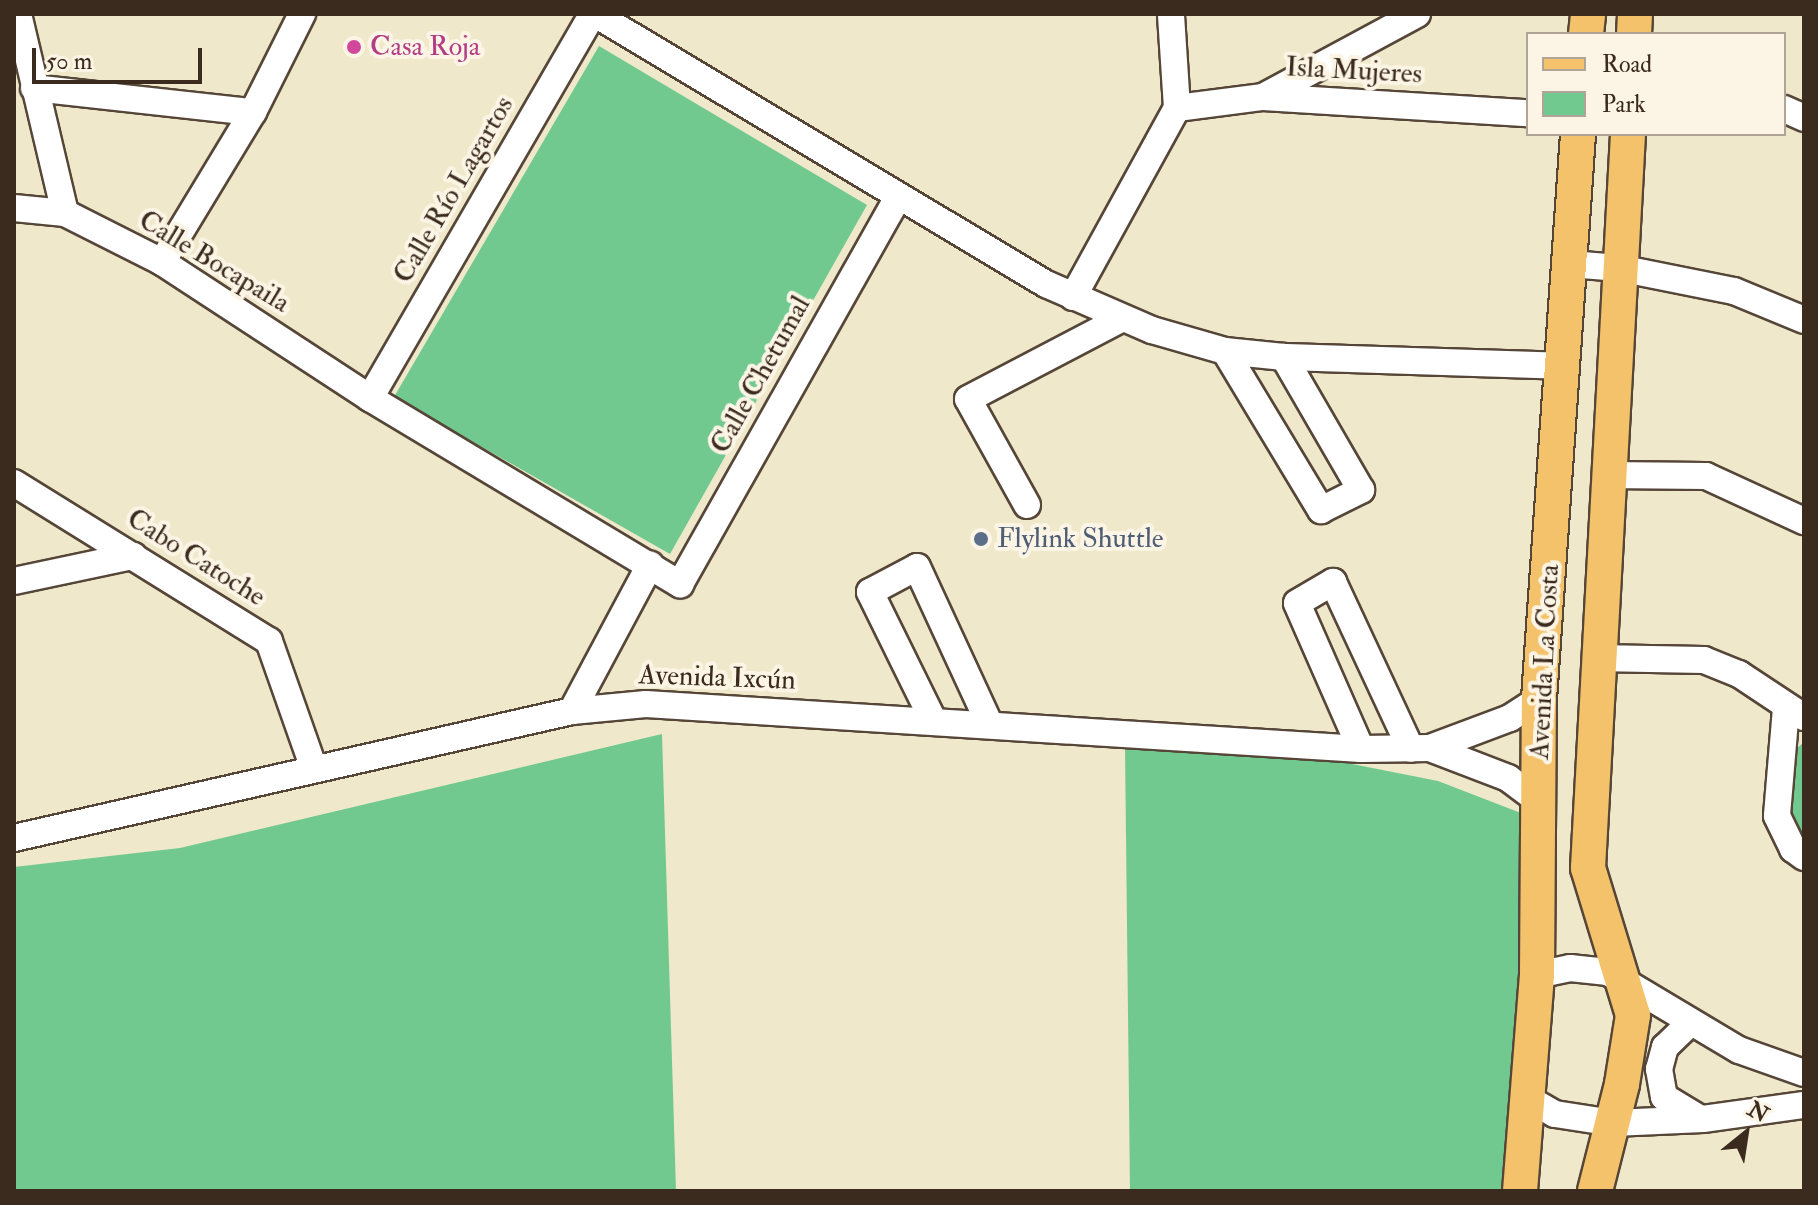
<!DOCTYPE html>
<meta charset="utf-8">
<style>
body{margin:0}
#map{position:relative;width:1818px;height:1205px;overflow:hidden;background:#efe8cb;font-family:"IM FELL Double Pica",serif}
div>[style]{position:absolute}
.green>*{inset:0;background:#71c98f}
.roads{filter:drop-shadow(2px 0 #564638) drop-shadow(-2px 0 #564638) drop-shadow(0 2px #564638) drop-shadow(0 -2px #564638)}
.minor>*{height:26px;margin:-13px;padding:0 13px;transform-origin:13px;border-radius:13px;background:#fff}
.major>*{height:34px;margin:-17px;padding:0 17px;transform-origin:17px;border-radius:17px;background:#f3c26a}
.dots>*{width:22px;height:22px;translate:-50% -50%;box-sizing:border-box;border:4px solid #fcf5e5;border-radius:50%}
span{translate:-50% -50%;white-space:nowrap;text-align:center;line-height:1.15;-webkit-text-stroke:8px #fcf5e5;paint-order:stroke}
.hotel-label{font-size:28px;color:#b23c85}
.left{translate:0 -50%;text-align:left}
.street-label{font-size:28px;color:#3b2a1e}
.service-label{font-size:28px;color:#4e5e75}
.frame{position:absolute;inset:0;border:16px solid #3b2a1e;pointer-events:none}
.legend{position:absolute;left:1526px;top:32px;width:260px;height:104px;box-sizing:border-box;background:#fcf5e5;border:2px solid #afa495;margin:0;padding:10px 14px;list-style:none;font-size:24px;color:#3b2a1e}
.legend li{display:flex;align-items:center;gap:16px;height:40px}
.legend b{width:40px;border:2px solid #afa495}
.north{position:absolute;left:1706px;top:1093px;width:80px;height:80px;-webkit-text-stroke:6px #fcf5e5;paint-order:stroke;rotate:30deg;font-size:22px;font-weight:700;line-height:32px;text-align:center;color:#3b2a1e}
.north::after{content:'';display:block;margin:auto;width:28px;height:36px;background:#3b2a1e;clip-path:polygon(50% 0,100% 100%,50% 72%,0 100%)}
.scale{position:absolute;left:32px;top:48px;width:170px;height:36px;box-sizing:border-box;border:4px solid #3b2a1e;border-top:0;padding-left:10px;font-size:24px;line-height:28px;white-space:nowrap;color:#3b2a1e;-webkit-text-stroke:6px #fcf5e5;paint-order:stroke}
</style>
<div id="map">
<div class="green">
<div style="clip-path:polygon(599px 46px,867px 205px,670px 554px,394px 397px)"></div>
<div style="clip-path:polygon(662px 734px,676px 1191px,14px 1191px,14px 867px,180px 848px)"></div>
<div style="clip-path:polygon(1804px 742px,1804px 843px,1790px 814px,1796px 749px)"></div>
<div style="clip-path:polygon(1125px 747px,1342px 762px,1438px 781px,1534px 818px,1501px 1191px,1130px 1191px)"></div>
</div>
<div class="roads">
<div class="minor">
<div style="left:18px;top:14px;width:204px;rotate:76.7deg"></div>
<div style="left:595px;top:14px;width:526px;rotate:30.91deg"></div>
<div style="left:1046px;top:284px;width:116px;rotate:23.5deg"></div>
<div style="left:1152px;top:330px;width:76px;rotate:16deg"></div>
<div style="left:1225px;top:351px;width:59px;rotate:5.8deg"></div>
<div style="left:1284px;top:357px;width:279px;rotate:1.8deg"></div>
<div style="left:34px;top:88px;width:220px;rotate:6.3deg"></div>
<div style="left:1263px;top:97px;width:175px;rotate:-28.3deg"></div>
<div style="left:1177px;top:108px;width:87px;rotate:-7.3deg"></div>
<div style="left:1263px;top:97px;width:265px;rotate:3.5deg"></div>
<div style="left:1784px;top:109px;width:22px;rotate:24deg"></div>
<div style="left:14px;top:208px;width:51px;rotate:5.6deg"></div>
<div style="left:65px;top:213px;width:109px;rotate:26.8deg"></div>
<div style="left:162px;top:262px;width:249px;rotate:33.2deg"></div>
<div style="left:370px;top:398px;width:362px;rotate:31deg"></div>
<div style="left:680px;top:584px;width:444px;rotate:-60.6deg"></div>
<div style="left:162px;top:262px;width:175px;rotate:-58.8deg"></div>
<div style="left:253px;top:112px;width:110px;rotate:-63.4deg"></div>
<div style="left:1570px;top:264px;width:49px;rotate:4.7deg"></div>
<div style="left:1619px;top:268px;width:117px;rotate:11.3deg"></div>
<div style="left:1734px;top:291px;width:76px;rotate:22.5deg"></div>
<div style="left:1073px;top:297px;width:216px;rotate:-61.2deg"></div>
<div style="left:1177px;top:108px;width:94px;rotate:-93.7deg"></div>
<div style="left:1225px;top:351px;width:186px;rotate:58.9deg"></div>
<div style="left:1321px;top:510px;width:45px;rotate:-26.6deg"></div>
<div style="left:1361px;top:490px;width:154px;rotate:-120.1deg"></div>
<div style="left:370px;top:398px;width:444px;rotate:-59.9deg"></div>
<div style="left:1607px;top:475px;width:99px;rotate:0.6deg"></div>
<div style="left:1706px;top:476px;width:108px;rotate:24.7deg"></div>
<div style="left:14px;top:483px;width:300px;rotate:31.8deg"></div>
<div style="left:269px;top:641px;width:136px;rotate:70.6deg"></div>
<div style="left:1027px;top:505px;width:121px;rotate:-119.1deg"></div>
<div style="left:968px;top:399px;width:173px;rotate:-27.6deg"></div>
<div style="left:14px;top:581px;width:122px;rotate:-11.9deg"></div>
<div style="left:1596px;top:658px;width:108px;rotate:1.1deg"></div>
<div style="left:1704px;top:660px;width:38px;rotate:22deg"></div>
<div style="left:1739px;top:674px;width:78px;rotate:33.5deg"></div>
<div style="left:1786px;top:708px;width:108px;rotate:94.8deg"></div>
<div style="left:1777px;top:816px;width:37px;rotate:64deg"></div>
<div style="left:1793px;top:849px;width:14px;rotate:36deg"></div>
<div style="left:572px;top:711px;width:166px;rotate:-61.9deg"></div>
<div style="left:934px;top:722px;width:145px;rotate:-116.2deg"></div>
<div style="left:870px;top:592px;width:53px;rotate:-28deg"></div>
<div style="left:917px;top:567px;width:172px;rotate:65.2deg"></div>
<div style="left:1430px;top:748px;width:84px;rotate:21deg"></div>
<div style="left:1508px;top:778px;width:39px;rotate:37deg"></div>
<div style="left:1361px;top:749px;width:159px;rotate:-113.7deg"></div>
<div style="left:1297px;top:603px;width:42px;rotate:-30.3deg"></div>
<div style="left:1333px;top:582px;width:184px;rotate:65deg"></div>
<div style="left:14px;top:838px;width:572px;rotate:-12.82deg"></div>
<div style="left:572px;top:711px;width:74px;rotate:-5.4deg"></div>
<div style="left:646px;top:704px;width:716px;rotate:3.6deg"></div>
<div style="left:1361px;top:749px;width:69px;rotate:-0.8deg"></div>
<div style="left:1430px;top:748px;width:85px;rotate:-20.6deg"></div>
<div style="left:1510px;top:718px;width:35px;rotate:-33deg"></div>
<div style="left:1537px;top:975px;width:34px;rotate:-12deg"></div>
<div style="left:1570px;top:968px;width:38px;rotate:6deg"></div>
<div style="left:1608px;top:972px;width:152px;rotate:30.8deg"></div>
<div style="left:1739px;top:1050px;width:69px;rotate:19.5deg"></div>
<div style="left:1691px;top:1022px;width:36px;rotate:136deg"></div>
<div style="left:1665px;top:1047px;width:23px;rotate:105deg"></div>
<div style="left:1659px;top:1069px;width:28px;rotate:80deg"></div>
<div style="left:1664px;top:1097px;width:41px;rotate:31deg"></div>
<div style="left:1527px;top:1098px;width:32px;rotate:30deg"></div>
<div style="left:1555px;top:1114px;width:59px;rotate:8.8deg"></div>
<div style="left:1613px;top:1123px;width:90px;rotate:-2.5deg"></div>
<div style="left:1703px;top:1119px;width:102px;rotate:-7.9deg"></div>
</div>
<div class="major">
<div style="left:1586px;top:34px;width:20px;rotate:-84deg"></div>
<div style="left:1634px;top:34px;width:20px;rotate:-87deg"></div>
<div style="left:1520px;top:1191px;width:217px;rotate:-85.5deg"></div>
<div style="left:1537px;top:975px;width:276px;rotate:-89.6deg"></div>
<div style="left:1539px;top:699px;width:566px;rotate:-86.05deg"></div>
<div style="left:1595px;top:1191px;width:110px;rotate:-75.8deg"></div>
<div style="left:1622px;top:1084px;width:70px;rotate:-80.9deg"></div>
<div style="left:1633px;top:1015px;width:154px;rotate:-107deg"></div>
<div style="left:1588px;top:868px;width:735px;rotate:-86.88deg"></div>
</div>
</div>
<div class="dots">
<div style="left:354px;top:47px;background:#d1479c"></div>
<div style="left:981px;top:539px;background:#5c6f8a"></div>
</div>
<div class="hotel-label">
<span class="left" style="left:370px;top:47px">Casa Roja</span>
</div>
<div class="street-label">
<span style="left:1354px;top:71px;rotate:3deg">Isla Mujeres</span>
<span style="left:454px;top:190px;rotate:-60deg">Calle Río Lagartos</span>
<span style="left:214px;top:262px;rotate:31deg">Calle Bocapaila</span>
<span style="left:761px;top:375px;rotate:-61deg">Calle Chetumal</span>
<span style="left:196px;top:558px;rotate:32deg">Cabo Catoche</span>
<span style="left:1545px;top:662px;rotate:-87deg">Avenida La Costa</span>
<span style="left:717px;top:678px;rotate:2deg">Avenida Ixcún</span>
</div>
<div class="service-label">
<span class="left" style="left:997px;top:539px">Flylink Shuttle</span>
</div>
<div class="frame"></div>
<ul class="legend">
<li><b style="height:10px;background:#f3c26a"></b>Road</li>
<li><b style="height:22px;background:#71c98f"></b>Park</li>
</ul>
<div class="north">N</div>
<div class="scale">50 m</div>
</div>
